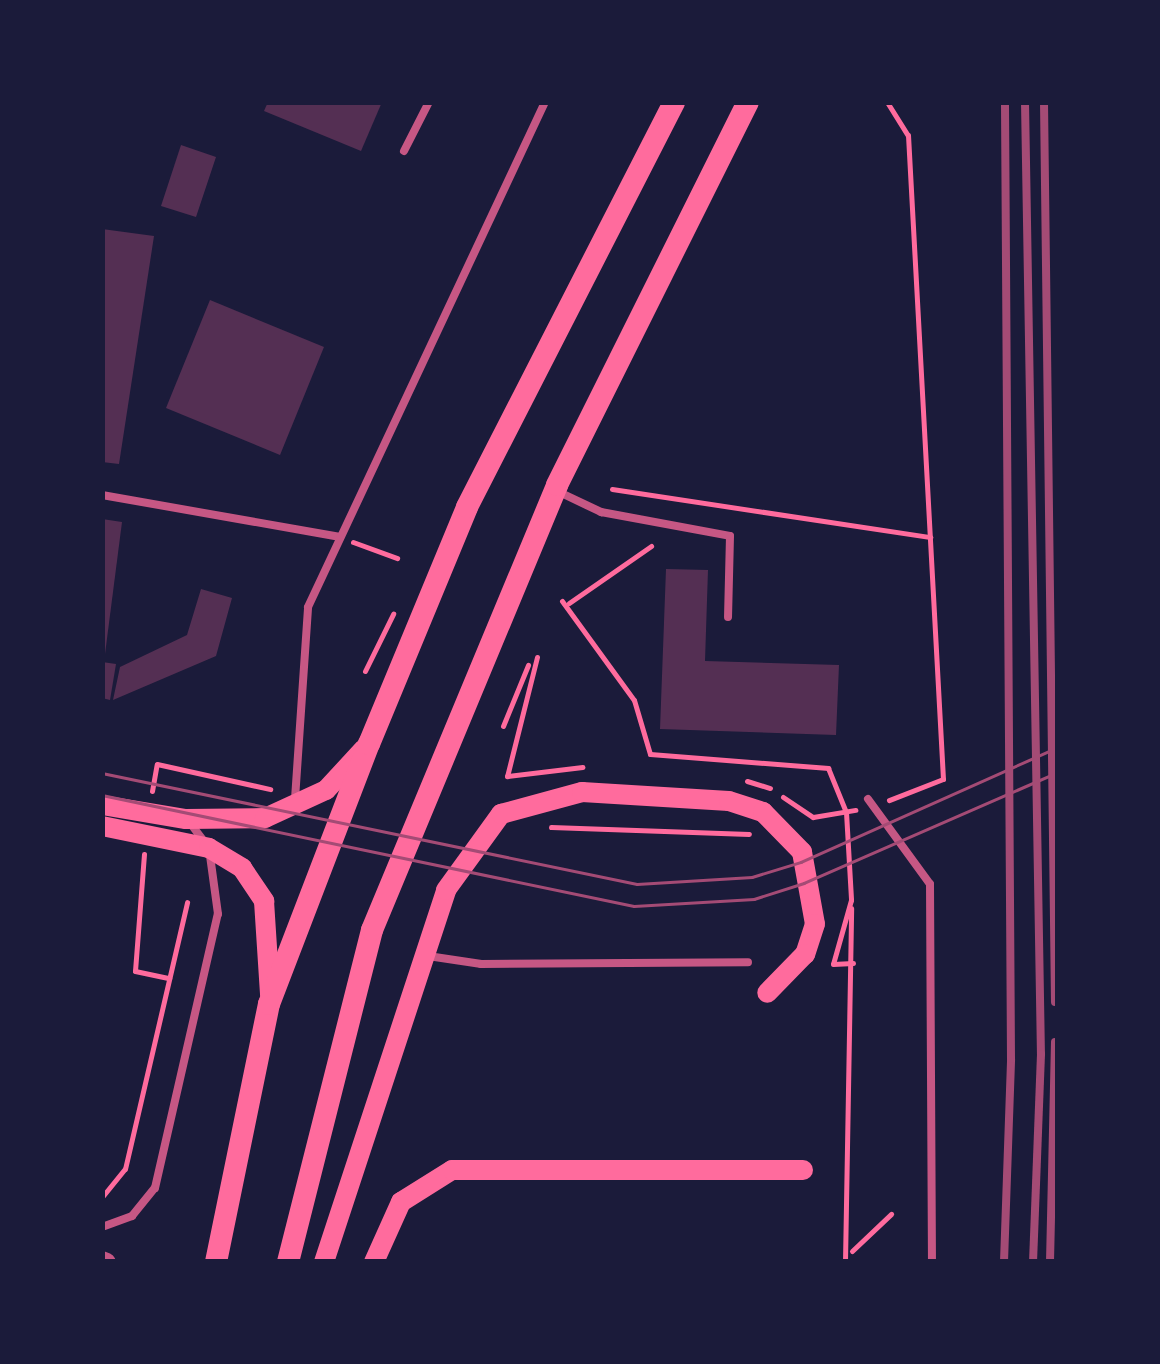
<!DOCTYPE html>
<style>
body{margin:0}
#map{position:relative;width:1160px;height:1364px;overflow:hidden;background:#1b1b3a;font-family:Arial,sans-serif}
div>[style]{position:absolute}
.building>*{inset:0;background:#542f53}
.path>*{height:5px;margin:-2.5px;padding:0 2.5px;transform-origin:2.5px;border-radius:2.5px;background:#ff6b9d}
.service>*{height:8px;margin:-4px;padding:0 4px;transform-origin:4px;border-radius:4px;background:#c65784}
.tertiary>*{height:18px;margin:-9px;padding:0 9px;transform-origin:9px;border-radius:9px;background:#c65784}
.secondary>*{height:20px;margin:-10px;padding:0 10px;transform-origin:10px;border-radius:10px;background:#ff6b9d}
.primary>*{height:22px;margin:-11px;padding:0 11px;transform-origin:11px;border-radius:11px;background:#ff6b9d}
.tram>*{height:2.5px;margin:-1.25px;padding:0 1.25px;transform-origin:1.25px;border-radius:1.25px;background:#a44b75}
.rail>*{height:8px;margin:-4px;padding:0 4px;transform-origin:4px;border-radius:4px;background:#a44b75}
span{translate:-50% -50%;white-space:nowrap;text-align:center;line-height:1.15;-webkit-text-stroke:8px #1b1b3a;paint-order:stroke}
.frame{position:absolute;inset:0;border:105px solid #1b1b3a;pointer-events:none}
</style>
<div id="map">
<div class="building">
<div style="clip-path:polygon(268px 102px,382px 102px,361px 151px,264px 111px)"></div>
<div style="clip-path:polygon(181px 145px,216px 157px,196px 217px,161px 206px)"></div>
<div style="clip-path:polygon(102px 229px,154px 236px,119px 464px,102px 462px)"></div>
<div style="clip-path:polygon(210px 300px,324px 347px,280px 455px,166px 408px)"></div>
<div style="clip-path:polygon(102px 519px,122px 522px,105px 654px,102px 654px)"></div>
<div style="clip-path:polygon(666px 569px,708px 570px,705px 661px,839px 665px,836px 735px,660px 729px)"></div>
<div style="clip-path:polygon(201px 589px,232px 598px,216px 656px,113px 700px,120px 667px,187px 635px)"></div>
<div style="clip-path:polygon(102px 662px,116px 664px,110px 700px,102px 698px)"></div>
</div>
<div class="path">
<div style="left:887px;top:102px;width:39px;rotate:58deg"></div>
<div style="left:908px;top:135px;width:645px;rotate:86.89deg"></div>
<div style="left:943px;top:779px;width:58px;rotate:158.7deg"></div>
<div style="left:612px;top:489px;width:322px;rotate:8.6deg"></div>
<div style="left:353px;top:542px;width:47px;rotate:20deg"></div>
<div style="left:562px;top:601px;width:122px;rotate:54deg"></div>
<div style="left:634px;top:700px;width:56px;rotate:73.5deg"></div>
<div style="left:650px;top:754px;width:179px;rotate:4.5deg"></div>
<div style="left:828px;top:768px;width:48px;rotate:67.8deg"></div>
<div style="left:846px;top:812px;width:88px;rotate:86.7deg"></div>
<div style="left:851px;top:900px;width:66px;rotate:105.7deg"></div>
<div style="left:833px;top:964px;width:20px;rotate:-3deg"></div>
<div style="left:569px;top:603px;width:100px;rotate:-34.8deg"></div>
<div style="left:537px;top:657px;width:123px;rotate:104.1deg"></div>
<div style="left:507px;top:776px;width:76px;rotate:-6.8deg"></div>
<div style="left:365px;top:671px;width:64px;rotate:-63.8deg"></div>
<div style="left:503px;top:726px;width:66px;rotate:-67.7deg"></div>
<div style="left:747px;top:781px;width:24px;rotate:17deg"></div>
<div style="left:152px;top:791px;width:27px;rotate:-80deg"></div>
<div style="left:157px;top:764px;width:116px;rotate:12.5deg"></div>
<div style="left:783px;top:797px;width:36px;rotate:34deg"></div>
<div style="left:813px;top:817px;width:43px;rotate:-9.5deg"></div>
<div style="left:551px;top:827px;width:198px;rotate:2deg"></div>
<div style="left:144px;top:854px;width:117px;rotate:94.4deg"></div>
<div style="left:135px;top:971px;width:35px;rotate:12deg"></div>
<div style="left:102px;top:1197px;width:36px;rotate:-51deg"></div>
<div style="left:125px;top:1169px;width:274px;rotate:-76.9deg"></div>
<div style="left:852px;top:1251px;width:54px;rotate:-43.5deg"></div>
<div style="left:845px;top:1262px;width:354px;rotate:-89deg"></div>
</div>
<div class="service">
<div style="left:404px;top:151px;width:55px;rotate:-63deg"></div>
<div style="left:559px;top:492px;width:47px;rotate:25.5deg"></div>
<div style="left:601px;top:512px;width:131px;rotate:10.5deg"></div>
<div style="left:730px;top:536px;width:81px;rotate:91.4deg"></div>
<div style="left:102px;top:495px;width:242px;rotate:10deg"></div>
<div style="left:295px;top:799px;width:192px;rotate:-86.1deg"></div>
<div style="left:308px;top:607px;width:558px;rotate:-64.86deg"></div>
<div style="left:868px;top:799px;width:105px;rotate:53.9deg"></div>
<div style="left:930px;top:884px;width:378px;rotate:89.7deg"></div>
<div style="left:428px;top:956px;width:54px;rotate:8.6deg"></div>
<div style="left:481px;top:964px;width:267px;rotate:-0.4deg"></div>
<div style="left:102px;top:1227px;width:32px;rotate:-20deg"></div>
<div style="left:132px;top:1216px;width:36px;rotate:-51deg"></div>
<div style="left:155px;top:1188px;width:281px;rotate:-77.1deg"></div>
<div style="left:218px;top:914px;width:67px;rotate:-97.8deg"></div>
<div style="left:209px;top:848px;width:30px;rotate:-127deg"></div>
</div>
<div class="tertiary">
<div style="left:102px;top:1260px;width:5px;rotate:22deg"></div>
</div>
<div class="secondary">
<div style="left:102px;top:805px;width:85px;rotate:9.5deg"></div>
<div style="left:186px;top:819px;width:79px;rotate:-0.7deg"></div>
<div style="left:265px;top:818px;width:67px;rotate:-24.7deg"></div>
<div style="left:326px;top:790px;width:56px;rotate:-47.2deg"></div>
<div style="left:102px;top:826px;width:109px;rotate:11.6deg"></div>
<div style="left:209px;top:848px;width:39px;rotate:31deg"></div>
<div style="left:242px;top:868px;width:40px;rotate:56deg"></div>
<div style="left:264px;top:901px;width:94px;rotate:86.3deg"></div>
<div style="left:324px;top:1262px;width:391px;rotate:-71.8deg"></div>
<div style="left:446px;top:890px;width:94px;rotate:-54.1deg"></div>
<div style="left:501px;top:814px;width:84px;rotate:-15.2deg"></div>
<div style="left:582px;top:792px;width:147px;rotate:3.5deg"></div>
<div style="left:729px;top:801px;width:36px;rotate:18deg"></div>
<div style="left:763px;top:812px;width:56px;rotate:45.7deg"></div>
<div style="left:802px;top:852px;width:73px;rotate:79.8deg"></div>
<div style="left:815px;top:924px;width:32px;rotate:108deg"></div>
<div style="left:805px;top:954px;width:54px;rotate:134.3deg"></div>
<div style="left:374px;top:1262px;width:66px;rotate:-65.8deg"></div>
<div style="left:401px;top:1202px;width:60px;rotate:-32.1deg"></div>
<div style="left:452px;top:1170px;width:351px"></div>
</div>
<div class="primary">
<div style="left:216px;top:1262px;width:263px;rotate:-78.4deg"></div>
<div style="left:269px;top:1004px;width:279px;rotate:-69deg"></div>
<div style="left:369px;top:744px;width:256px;rotate:-67.5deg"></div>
<div style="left:467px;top:507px;width:455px;rotate:-62.9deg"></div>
<div style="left:288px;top:1262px;width:342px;rotate:-75.8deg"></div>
<div style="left:372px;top:930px;width:482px;rotate:-67.4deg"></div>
<div style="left:557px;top:485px;width:428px;rotate:-63.5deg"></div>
</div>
<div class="tram">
<div style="left:102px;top:773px;width:546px;rotate:11.72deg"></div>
<div style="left:637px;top:884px;width:115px;rotate:-3.5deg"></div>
<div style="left:752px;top:877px;width:51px;rotate:-17deg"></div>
<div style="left:801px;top:862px;width:282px;rotate:-24.1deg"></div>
<div style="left:102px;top:795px;width:543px;rotate:11.79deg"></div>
<div style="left:634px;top:906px;width:120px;rotate:-3.3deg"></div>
<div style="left:754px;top:899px;width:52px;rotate:-17.7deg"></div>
<div style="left:804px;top:883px;width:277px;rotate:-23.6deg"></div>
</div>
<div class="rail">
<div style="left:1025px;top:102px;width:952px;rotate:89.04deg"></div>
<div style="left:1041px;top:1054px;width:208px;rotate:92.2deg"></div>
<div style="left:1044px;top:102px;width:900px;rotate:89.3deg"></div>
<div style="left:1004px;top:1262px;width:203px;rotate:-88deg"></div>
<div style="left:1011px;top:1059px;width:957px;rotate:-90.36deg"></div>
<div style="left:1050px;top:1262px;width:220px;rotate:-88.7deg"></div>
</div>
<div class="frame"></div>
</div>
